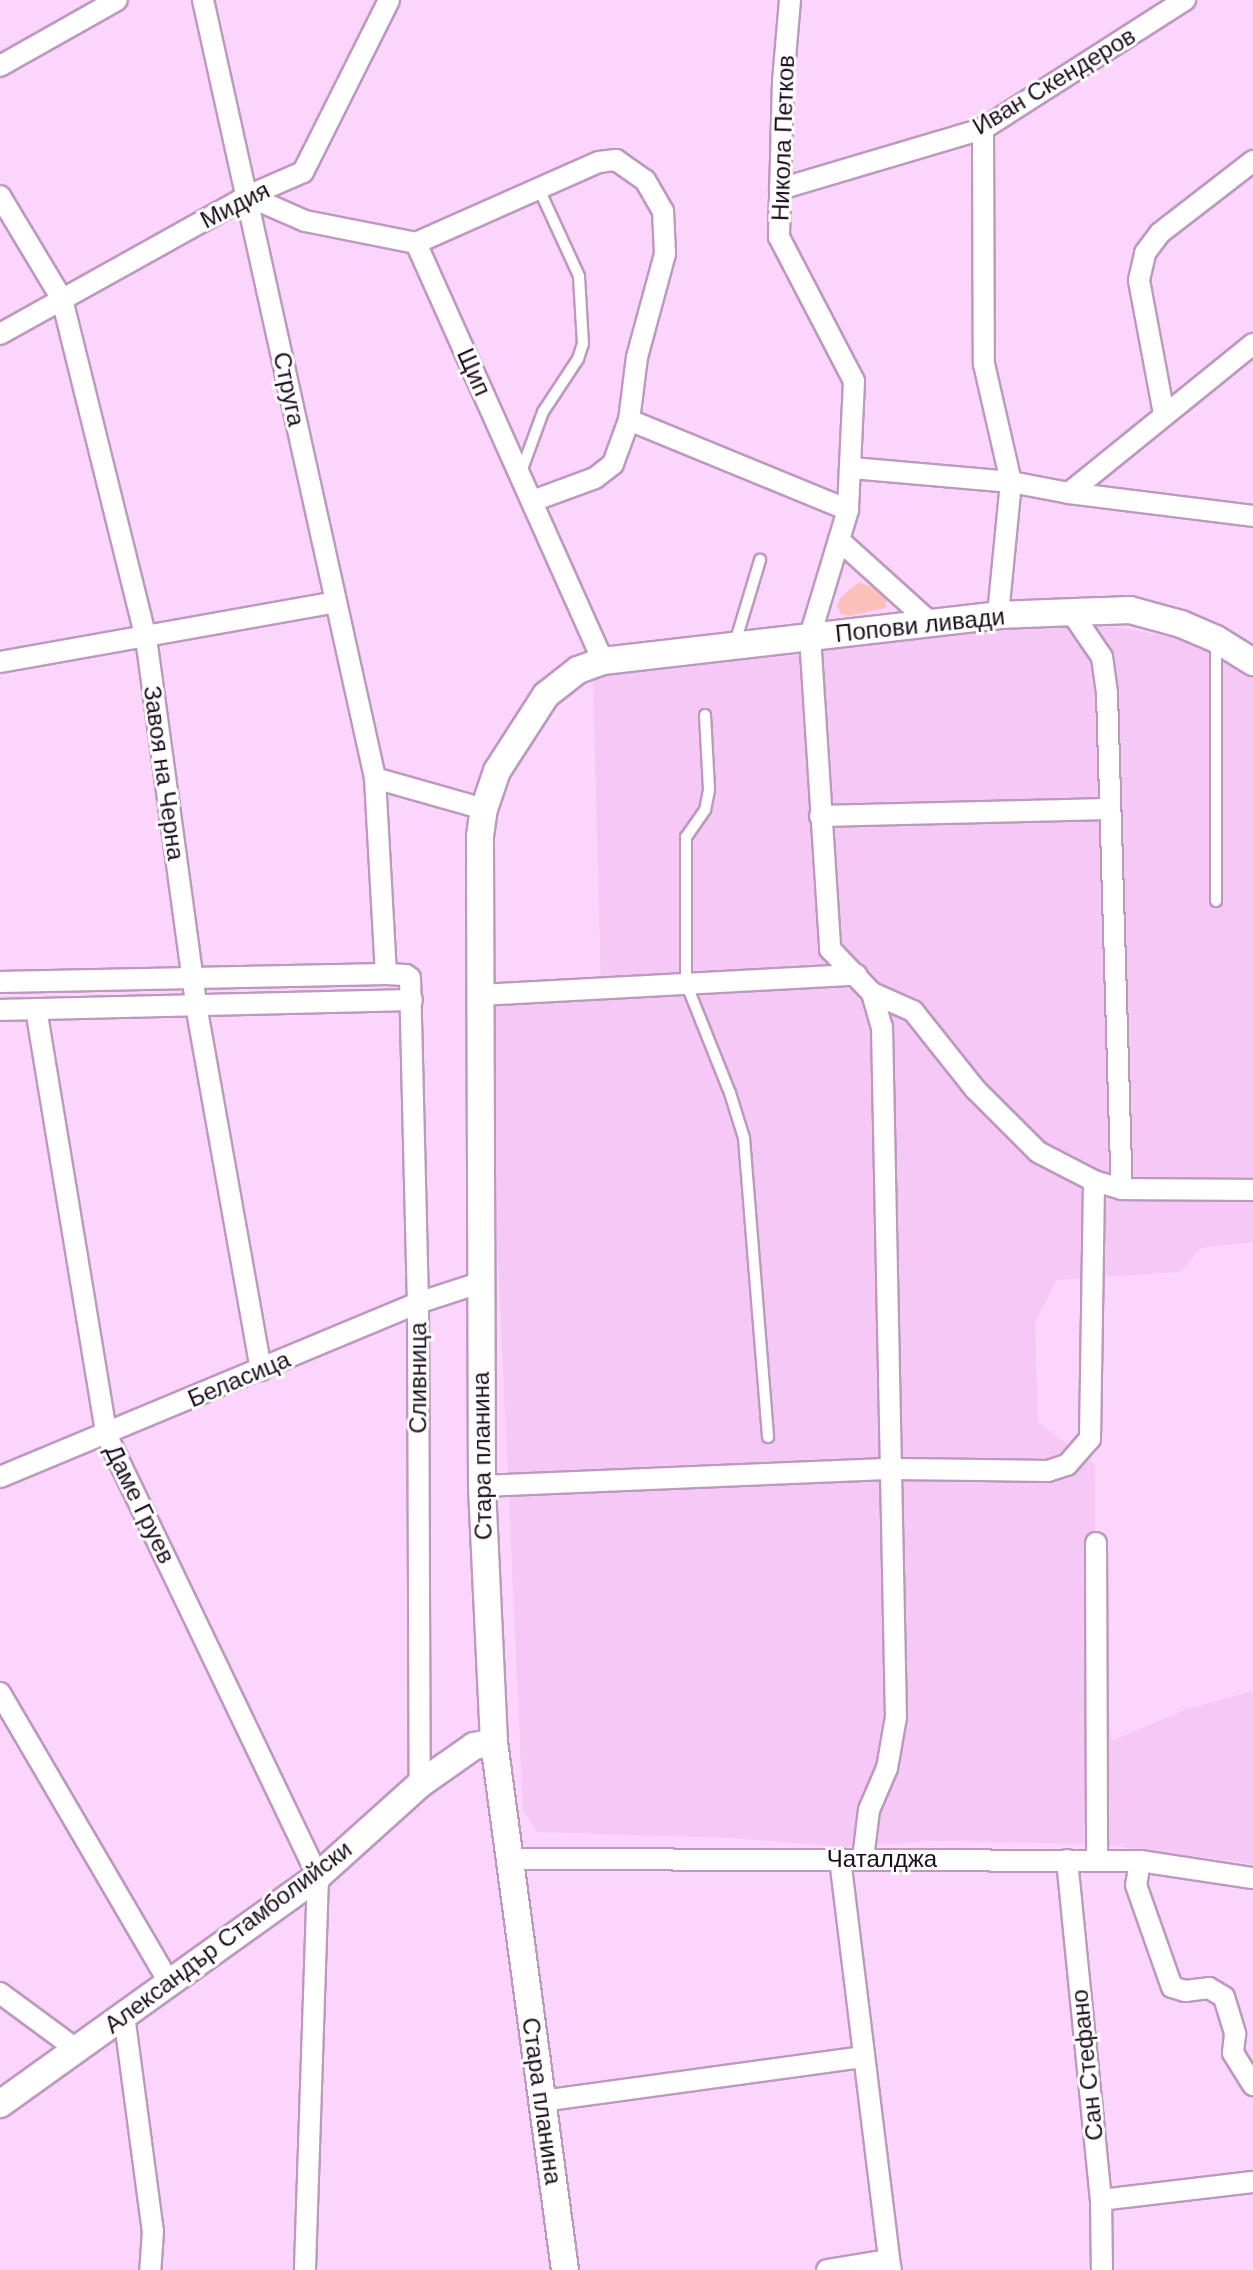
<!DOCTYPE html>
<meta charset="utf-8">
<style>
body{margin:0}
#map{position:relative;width:1253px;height:2270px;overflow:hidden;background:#fcd5fd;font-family:Arial,sans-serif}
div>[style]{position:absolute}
.built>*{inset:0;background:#f5c8f6}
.green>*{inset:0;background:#fcc0ba}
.roads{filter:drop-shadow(2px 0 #be99bf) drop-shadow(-2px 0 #be99bf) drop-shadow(0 2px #be99bf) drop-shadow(0 -2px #be99bf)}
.service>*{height:10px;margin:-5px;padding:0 5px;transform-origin:5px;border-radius:5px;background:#fff}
.minor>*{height:20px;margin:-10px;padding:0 10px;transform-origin:10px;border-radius:10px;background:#fff}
.tertiary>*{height:26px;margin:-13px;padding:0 13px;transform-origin:13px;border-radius:13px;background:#fff}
span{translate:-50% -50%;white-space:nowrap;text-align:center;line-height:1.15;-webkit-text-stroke:6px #fff;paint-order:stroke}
.street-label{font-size:24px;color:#1c0e1c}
</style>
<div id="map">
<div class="built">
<div style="clip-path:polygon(1041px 623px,1124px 628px,1178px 639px,1242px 664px,1253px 673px,1253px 1242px,1201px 1248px,1180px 1272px,1057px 1280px,1035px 1322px,1038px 1422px,1095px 1465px,1096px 1647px,1112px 1741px,1186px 1709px,1253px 1691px,1253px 1864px,1099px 1844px,932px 1841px,846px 1847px,730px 1838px,537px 1832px,523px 1810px,486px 995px,601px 986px,593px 679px,633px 668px)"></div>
</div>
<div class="green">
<div style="clip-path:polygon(859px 582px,886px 593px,886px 608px,849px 616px,841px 614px,837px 606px,841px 597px)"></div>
</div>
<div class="roads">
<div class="service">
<div style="left:521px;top:472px;width:64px;rotate:-69.9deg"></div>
<div style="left:543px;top:412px;width:64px;rotate:-56.6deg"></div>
<div style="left:578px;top:359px;width:16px;rotate:-72deg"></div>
<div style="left:583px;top:344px;width:68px;rotate:-93.4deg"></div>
<div style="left:579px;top:276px;width:96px;rotate:-114.7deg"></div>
<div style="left:1216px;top:641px;width:260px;rotate:90deg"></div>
<div style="left:735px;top:643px;width:87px;rotate:-73.2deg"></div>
<div style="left:705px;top:715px;width:75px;rotate:86.9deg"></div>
<div style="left:709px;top:790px;width:20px;rotate:101deg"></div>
<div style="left:705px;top:810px;width:33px;rotate:125deg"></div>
<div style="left:686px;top:837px;width:146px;rotate:90deg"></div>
<div style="left:686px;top:983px;width:118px;rotate:68.2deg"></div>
<div style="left:730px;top:1093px;width:47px;rotate:72.7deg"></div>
<div style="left:744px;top:1138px;width:300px;rotate:85.4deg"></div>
</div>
<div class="minor">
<div style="left:203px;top:0;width:797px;rotate:77.53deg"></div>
<div style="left:375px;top:778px;width:196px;rotate:86.8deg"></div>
<div style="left:790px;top:0;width:82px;rotate:94.9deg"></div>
<div style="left:783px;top:82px;width:155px;rotate:91.5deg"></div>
<div style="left:779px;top:237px;width:162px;rotate:62.5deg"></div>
<div style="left:854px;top:381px;width:129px;rotate:92.7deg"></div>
<div style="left:848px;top:510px;width:132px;rotate:106.8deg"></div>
<div style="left:810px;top:636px;width:314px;rotate:86.3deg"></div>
<div style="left:830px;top:949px;width:61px;rotate:46.3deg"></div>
<div style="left:872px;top:993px;width:35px;rotate:74deg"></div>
<div style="left:882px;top:1027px;width:690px;rotate:88.84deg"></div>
<div style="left:896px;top:1717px;width:52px;rotate:100deg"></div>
<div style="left:887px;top:1768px;width:46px;rotate:113.2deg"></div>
<div style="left:869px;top:1810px;width:49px;rotate:97deg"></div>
<div style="left:0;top:66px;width:134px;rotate:-29.4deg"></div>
<div style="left:983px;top:129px;width:235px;rotate:89.8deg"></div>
<div style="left:984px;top:364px;width:121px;rotate:77.1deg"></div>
<div style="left:1011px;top:482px;width:134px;rotate:95.6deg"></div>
<div style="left:780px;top:189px;width:212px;rotate:-16.5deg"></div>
<div style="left:983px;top:129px;width:240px;rotate:-32.6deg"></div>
<div style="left:0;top:196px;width:120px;rotate:59deg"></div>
<div style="left:62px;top:299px;width:349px;rotate:76.1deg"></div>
<div style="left:146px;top:638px;width:370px;rotate:82.2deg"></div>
<div style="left:196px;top:1005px;width:371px;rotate:79.9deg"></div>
<div style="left:248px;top:196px;width:62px;rotate:23.7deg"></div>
<div style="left:305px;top:221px;width:113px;rotate:11.2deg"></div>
<div style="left:416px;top:243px;width:458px;rotate:65.9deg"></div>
<div style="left:416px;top:243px;width:200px;rotate:-23.9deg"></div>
<div style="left:599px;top:162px;width:17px;rotate:-7deg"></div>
<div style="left:616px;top:160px;width:35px;rotate:35deg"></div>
<div style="left:645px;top:180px;width:36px;rotate:60deg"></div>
<div style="left:663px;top:211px;width:43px;rotate:87.3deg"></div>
<div style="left:665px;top:254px;width:107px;rotate:105.2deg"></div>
<div style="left:637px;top:357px;width:64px;rotate:97.2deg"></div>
<div style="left:629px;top:420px;width:47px;rotate:110deg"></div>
<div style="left:613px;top:464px;width:23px;rotate:142deg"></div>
<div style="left:595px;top:478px;width:67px;rotate:159.9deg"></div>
<div style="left:0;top:334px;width:284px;rotate:-29.1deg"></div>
<div style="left:248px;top:196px;width:60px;rotate:-23.6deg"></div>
<div style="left:303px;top:172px;width:192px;rotate:-63.4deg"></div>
<div style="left:1164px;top:414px;width:136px;rotate:-100.6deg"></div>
<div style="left:1139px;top:280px;width:28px;rotate:-77deg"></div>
<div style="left:1145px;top:253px;width:25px;rotate:-53deg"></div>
<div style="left:1160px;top:233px;width:118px;rotate:-37.7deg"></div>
<div style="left:629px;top:420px;width:237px;rotate:22.3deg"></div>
<div style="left:852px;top:468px;width:160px;rotate:5deg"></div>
<div style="left:1011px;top:482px;width:59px;rotate:10.7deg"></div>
<div style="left:1069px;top:493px;width:185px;rotate:7.1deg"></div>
<div style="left:1069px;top:493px;width:237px;rotate:-39deg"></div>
<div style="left:839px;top:540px;width:125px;rotate:42.1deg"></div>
<div style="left:1072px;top:613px;width:53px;rotate:55.7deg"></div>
<div style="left:1102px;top:657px;width:37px;rotate:82deg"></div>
<div style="left:1107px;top:694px;width:495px;rotate:88.3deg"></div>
<div style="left:0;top:662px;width:341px;rotate:-10.1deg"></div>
<div style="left:375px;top:778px;width:113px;rotate:15.9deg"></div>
<div style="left:820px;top:816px;width:288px;rotate:-1.4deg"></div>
<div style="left:0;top:982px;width:386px;rotate:-1.2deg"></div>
<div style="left:386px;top:974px;width:20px;rotate:3deg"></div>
<div style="left:406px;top:975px;width:5px;rotate:37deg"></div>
<div style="left:410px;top:978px;width:325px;rotate:88.6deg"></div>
<div style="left:418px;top:1303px;width:481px;rotate:89.8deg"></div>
<div style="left:872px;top:993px;width:45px;rotate:23.7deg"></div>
<div style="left:913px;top:1011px;width:100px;rotate:51.5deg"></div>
<div style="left:975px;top:1089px;width:89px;rotate:45deg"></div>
<div style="left:1038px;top:1152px;width:63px;rotate:27.4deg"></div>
<div style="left:1094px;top:1181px;width:29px;rotate:16deg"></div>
<div style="left:1122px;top:1189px;width:131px;rotate:0.4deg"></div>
<div style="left:481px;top:995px;width:376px;rotate:-3.1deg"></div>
<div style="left:36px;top:1009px;width:431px;rotate:80.6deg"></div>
<div style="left:106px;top:1434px;width:490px;rotate:64.4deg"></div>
<div style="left:318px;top:1876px;width:394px;rotate:91.9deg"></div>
<div style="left:0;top:1010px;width:412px;rotate:-1.4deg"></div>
<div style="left:0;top:1477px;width:453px;rotate:-22.6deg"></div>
<div style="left:418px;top:1303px;width:64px;rotate:-18.2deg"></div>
<div style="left:482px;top:1486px;width:410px;rotate:-2.4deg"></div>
<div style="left:892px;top:1469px;width:156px;rotate:0.7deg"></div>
<div style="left:1048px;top:1471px;width:20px;rotate:-18deg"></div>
<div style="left:1067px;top:1465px;width:35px;rotate:-49deg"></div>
<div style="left:1090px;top:1439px;width:258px;rotate:-89.1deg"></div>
<div style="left:1096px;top:1543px;width:317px;rotate:89.8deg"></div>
<div style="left:0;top:1693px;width:335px;rotate:59.7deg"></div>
<div style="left:509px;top:1859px;width:631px;rotate:0.18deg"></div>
<div style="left:1140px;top:1861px;width:114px;rotate:8.6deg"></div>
<div style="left:840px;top:1859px;width:404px;rotate:83deg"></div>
<div style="left:1067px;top:1860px;width:342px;rotate:84.3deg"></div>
<div style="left:1101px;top:2200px;width:70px;rotate:89.2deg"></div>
<div style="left:1140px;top:1861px;width:24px;rotate:99deg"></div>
<div style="left:1136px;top:1885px;width:108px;rotate:70.6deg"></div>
<div style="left:1172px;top:1987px;width:14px;rotate:17deg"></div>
<div style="left:1185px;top:1991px;width:24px;rotate:-7deg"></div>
<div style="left:1209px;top:1988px;width:17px;rotate:31deg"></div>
<div style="left:1224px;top:1997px;width:39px;rotate:73deg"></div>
<div style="left:1235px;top:2034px;width:19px;rotate:96deg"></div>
<div style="left:1233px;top:2053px;width:38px;rotate:58deg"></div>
<div style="left:0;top:1993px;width:94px;rotate:36.4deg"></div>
<div style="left:124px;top:2015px;width:218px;rotate:82.4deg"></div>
<div style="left:153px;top:2231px;width:39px;rotate:94deg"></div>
<div style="left:542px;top:2101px;width:324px;rotate:-7.8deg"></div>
<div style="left:1101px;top:2200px;width:153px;rotate:-6.8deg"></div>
<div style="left:827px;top:2270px;width:63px;rotate:-9.2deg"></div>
<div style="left:889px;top:2260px;width:10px;rotate:79deg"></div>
</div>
<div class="tertiary">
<div style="left:0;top:2104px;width:391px;rotate:-35.6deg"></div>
<div style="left:318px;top:1876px;width:137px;rotate:-42deg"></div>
<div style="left:420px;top:1784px;width:66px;rotate:-35.1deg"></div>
<div style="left:474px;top:1746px;width:20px;rotate:-11deg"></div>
<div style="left:565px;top:2270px;width:533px;rotate:-97.66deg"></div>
<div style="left:494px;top:1742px;width:256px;rotate:-92.7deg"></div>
<div style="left:482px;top:1486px;width:650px;rotate:-90.18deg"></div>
<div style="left:480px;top:836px;width:27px;rotate:-82deg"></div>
<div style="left:484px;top:809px;width:40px;rotate:-71.1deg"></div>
<div style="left:497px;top:771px;width:90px;rotate:-57.2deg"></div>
<div style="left:546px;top:695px;width:41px;rotate:-38deg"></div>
<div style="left:578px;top:670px;width:27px;rotate:-20deg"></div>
<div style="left:603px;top:661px;width:398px;rotate:-6.6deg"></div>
<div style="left:998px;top:615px;width:132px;rotate:-2.2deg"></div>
<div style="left:1130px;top:610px;width:53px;rotate:15.4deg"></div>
<div style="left:1181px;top:624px;width:38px;rotate:23deg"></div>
<div style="left:1216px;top:639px;width:44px;rotate:31.9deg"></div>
</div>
</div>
<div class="street-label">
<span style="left:1054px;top:81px;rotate:-31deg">Иван Скендеров</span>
<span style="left:783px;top:138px;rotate:-88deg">Никола Петков</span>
<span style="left:235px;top:205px;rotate:-27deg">Мидия</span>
<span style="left:474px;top:372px;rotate:66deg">Щип</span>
<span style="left:289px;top:389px;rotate:78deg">Струга</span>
<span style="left:920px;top:625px;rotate:-6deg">Попови ливади</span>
<span style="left:164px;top:773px;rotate:82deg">Завоя на Черна</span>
<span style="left:418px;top:1378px;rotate:-90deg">Сливница</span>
<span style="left:239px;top:1379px;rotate:-23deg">Беласица</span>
<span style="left:482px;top:1456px;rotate:-91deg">Стара планина</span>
<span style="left:140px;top:1504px;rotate:64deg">Даме Груев</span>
<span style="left:882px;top:1859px">Чаталджа</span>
<span style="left:228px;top:1937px;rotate:-37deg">Александър Стамболийски</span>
<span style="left:1087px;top:2065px;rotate:-96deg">Сан Стефано</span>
<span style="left:542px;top:2101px;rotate:82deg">Стара планина</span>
</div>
</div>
